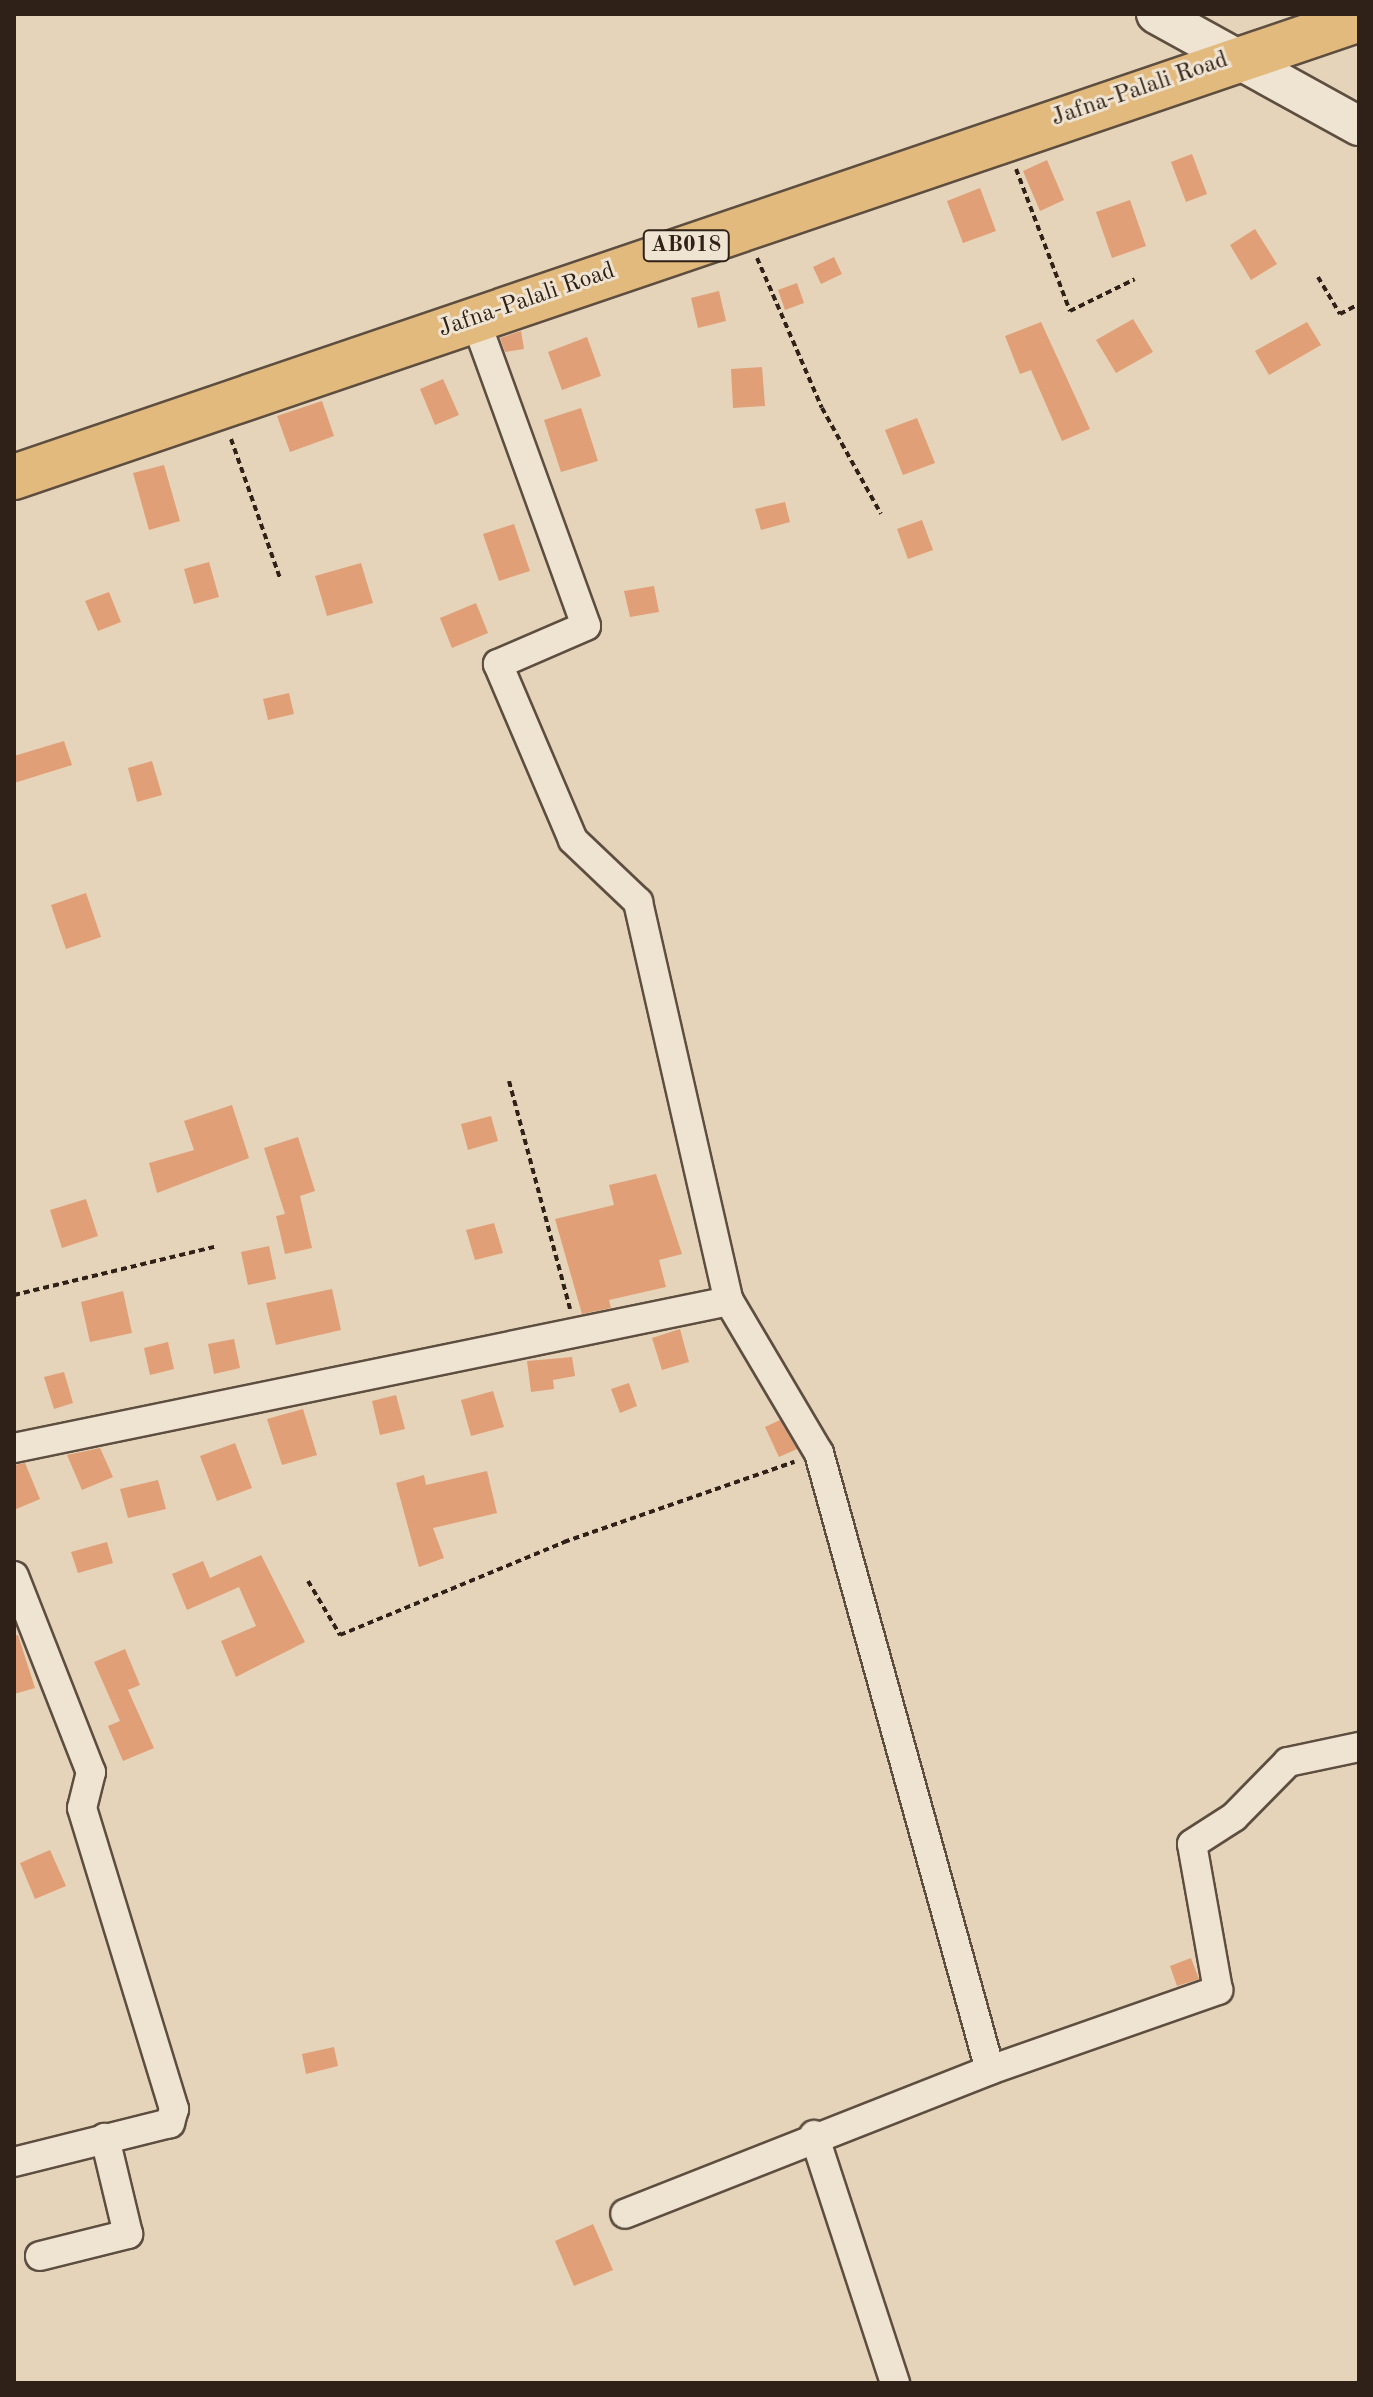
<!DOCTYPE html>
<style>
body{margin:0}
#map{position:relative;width:1373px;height:2397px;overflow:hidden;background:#e6d4ba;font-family:"Old Standard TT",serif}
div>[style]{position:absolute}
.building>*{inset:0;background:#e09f76}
.path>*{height:4px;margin-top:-2px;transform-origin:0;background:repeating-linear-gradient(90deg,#2f2117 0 6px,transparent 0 10px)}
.roads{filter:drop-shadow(2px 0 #5d4e40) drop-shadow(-2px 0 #5d4e40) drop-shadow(0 2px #5d4e40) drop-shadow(0 -2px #5d4e40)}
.minor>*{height:28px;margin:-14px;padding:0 14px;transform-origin:14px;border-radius:14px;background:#efe3d2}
.secondary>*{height:38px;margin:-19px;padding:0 19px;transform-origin:19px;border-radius:19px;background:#efe3d2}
.primary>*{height:44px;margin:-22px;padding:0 22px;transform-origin:22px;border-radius:22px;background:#e3ba7d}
span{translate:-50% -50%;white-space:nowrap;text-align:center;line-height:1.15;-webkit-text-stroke:6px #efe3d2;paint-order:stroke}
.shield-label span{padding:2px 6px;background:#efe3d2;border:2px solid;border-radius:6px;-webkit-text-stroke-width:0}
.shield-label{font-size:22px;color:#2f2117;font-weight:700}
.street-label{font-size:24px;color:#2f2117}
.frame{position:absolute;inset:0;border:16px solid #2f2117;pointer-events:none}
</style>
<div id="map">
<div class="building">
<div style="clip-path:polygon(1192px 154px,1207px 194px,1186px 202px,1171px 162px)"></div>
<div style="clip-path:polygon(1047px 160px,1064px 200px,1040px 211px,1023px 171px)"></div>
<div style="clip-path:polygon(980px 188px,996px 231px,963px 243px,947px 201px)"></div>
<div style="clip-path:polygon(1130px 200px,1146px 246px,1112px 258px,1096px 212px)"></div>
<div style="clip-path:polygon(1255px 229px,1277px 264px,1251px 280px,1230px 245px)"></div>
<div style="clip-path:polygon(834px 257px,842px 274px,821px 284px,813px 267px)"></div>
<div style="clip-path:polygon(797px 283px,804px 303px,785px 310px,778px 290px)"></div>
<div style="clip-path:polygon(719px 291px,726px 321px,698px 328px,691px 298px)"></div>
<div style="clip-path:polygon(1133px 319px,1153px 352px,1116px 373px,1096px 340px)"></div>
<div style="clip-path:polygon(1041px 322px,1090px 429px,1062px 441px,1031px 370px,1020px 374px,1005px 336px)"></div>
<div style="clip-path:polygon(1307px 322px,1321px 345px,1269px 375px,1255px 351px)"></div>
<div style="clip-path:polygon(521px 331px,524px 349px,505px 352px,500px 338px)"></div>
<div style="clip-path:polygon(587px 337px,601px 376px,562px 390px,548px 352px)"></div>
<div style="clip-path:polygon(762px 367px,765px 406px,733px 408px,731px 369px)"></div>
<div style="clip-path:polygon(443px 379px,459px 415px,435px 425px,420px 389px)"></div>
<div style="clip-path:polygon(322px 401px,334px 436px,290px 452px,277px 416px)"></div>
<div style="clip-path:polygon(581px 408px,598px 461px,561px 472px,544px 420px)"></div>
<div style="clip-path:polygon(917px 418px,935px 463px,903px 475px,885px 430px)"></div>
<div style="clip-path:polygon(164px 465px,180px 521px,149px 530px,133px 473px)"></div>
<div style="clip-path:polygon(785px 502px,790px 522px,761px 530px,755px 509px)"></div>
<div style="clip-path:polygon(922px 520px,933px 550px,908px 559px,897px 529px)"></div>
<div style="clip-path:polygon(514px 524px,530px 571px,499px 581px,483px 534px)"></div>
<div style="clip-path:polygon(209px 562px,219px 597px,194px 604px,184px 569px)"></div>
<div style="clip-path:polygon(361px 563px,373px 603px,327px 616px,315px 576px)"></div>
<div style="clip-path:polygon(654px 586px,659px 612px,630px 617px,624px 591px)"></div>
<div style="clip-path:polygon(109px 592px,121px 622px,98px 631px,85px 601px)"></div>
<div style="clip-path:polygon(476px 603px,488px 633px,452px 648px,440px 618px)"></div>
<div style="clip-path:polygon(289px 693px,294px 714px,268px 720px,263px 699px)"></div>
<div style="clip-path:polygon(64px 741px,72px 765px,14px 783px,14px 756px)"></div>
<div style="clip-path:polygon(152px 761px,162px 795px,137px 802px,128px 768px)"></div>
<div style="clip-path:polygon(86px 893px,101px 937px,66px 949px,51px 905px)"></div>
<div style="clip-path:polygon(232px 1105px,249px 1158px,157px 1193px,149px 1163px,194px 1150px,184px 1121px)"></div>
<div style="clip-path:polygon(491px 1116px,498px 1141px,468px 1150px,461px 1124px)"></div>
<div style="clip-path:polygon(298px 1137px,315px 1191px,300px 1196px,312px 1248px,285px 1254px,276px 1216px,285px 1214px,264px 1148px)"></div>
<div style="clip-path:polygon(656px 1174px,682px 1254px,659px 1260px,666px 1287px,609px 1300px,611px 1308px,582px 1314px,555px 1219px,614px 1205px,609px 1185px)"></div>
<div style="clip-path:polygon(86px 1199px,98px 1236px,62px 1248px,50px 1210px)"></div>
<div style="clip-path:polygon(494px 1223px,503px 1253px,475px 1260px,466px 1230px)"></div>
<div style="clip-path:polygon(269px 1246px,276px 1279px,248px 1285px,241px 1252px)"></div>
<div style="clip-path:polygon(332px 1289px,341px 1330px,276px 1345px,266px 1303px)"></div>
<div style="clip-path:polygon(123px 1291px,132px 1333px,90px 1342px,81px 1302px)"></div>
<div style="clip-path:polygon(680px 1329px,689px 1362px,662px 1370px,652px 1338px)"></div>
<div style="clip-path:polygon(234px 1339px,240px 1368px,214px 1374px,208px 1344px)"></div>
<div style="clip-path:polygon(168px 1342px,174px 1369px,150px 1375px,144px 1348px)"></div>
<div style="clip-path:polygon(572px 1357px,575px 1376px,553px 1380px,554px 1389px,531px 1392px,527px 1361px)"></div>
<div style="clip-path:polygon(64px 1372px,73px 1403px,54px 1409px,44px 1377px)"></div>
<div style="clip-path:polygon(629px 1383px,637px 1406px,620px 1413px,611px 1389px)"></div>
<div style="clip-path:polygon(493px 1391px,504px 1427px,471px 1436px,461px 1400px)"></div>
<div style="clip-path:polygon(396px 1395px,405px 1429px,380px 1435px,372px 1401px)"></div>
<div style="clip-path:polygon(303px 1409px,317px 1455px,282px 1465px,267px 1419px)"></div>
<div style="clip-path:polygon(780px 1420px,797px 1449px,779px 1457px,765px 1427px)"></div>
<div style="clip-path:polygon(235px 1443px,252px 1488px,217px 1501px,200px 1456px)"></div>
<div style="clip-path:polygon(100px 1448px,113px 1477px,82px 1490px,67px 1455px)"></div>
<div style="clip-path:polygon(25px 1463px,40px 1499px,14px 1510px,14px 1465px)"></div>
<div style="clip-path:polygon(487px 1471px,497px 1513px,433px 1528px,444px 1558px,419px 1567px,396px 1483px,424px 1475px,426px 1485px)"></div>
<div style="clip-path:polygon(158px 1480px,166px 1509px,128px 1518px,120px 1489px)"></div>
<div style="clip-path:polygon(107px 1542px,113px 1563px,78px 1573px,71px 1552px)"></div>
<div style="clip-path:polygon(261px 1555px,305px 1642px,236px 1677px,221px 1641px,256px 1626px,239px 1587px,187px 1610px,172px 1574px,203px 1561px,210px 1578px)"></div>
<div style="clip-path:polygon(18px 1635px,35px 1688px,14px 1694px,14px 1636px)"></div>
<div style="clip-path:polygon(125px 1649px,140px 1685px,128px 1690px,154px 1748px,123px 1761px,108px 1726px,120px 1721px,94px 1662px)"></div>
<div style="clip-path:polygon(50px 1850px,66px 1886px,35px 1899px,20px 1863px)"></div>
<div style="clip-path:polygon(1191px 1958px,1199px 1979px,1177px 1986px,1170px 1966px)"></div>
<div style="clip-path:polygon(334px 2047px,338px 2066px,306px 2074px,302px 2054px)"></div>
<div style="clip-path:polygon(593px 2224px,613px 2270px,574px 2286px,555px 2241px)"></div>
</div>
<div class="path">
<div style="left:1016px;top:169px;width:152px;rotate:69.2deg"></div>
<div style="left:1070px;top:311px;width:72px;rotate:-26.2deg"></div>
<div style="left:757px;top:258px;width:163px;rotate:66.6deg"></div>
<div style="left:822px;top:408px;width:121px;rotate:60.9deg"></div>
<div style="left:1318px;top:277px;width:43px;rotate:59.3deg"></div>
<div style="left:1340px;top:314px;width:21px;rotate:-28deg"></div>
<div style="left:231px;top:439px;width:147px;rotate:70.6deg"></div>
<div style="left:509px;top:1081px;width:236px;rotate:75deg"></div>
<div style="left:14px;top:1295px;width:206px;rotate:-13.5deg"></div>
<div style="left:308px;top:1581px;width:63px;rotate:59.3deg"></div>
<div style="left:340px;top:1635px;width:243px;rotate:-22.5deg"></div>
<div style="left:564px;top:1542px;width:244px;rotate:-19.2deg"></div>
</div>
<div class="roads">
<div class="minor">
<div style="left:475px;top:319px;width:326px;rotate:70.1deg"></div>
<div style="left:586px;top:626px;width:96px;rotate:156.6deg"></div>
<div style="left:498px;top:664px;width:191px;rotate:66.9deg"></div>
<div style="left:573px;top:840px;width:90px;rotate:43.6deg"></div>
<div style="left:638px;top:902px;width:409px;rotate:77.2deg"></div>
<div style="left:729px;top:1301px;width:177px;rotate:59.4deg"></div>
<div style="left:819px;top:1453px;width:640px;rotate:74.51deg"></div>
<div style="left:990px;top:2070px;width:392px;rotate:158.5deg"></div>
<div style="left:14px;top:1448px;width:730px;rotate:-11.62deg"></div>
<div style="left:14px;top:1576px;width:211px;rotate:68.6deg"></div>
<div style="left:91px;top:1772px;width:37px;rotate:104deg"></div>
<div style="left:82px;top:1808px;width:315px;rotate:73deg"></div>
<div style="left:174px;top:2109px;width:15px;rotate:106deg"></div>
<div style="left:170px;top:2123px;width:161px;rotate:166deg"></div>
<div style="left:990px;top:2070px;width:242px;rotate:-19.3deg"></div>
<div style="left:1218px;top:1990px;width:148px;rotate:-100.1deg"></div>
<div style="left:1192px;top:1844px;width:50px;rotate:-32.7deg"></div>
<div style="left:1234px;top:1817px;width:77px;rotate:-45.5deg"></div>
<div style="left:1288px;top:1762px;width:73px;rotate:-11.9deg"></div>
<div style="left:814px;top:2135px;width:261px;rotate:71.9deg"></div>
<div style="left:40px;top:2256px;width:91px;rotate:-14deg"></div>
<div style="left:128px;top:2234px;width:99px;rotate:-103.5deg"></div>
</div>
<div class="secondary">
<div style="left:1156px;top:14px;width:232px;rotate:28.9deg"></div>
</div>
<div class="primary">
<div style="left:14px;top:477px;width:1421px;rotate:-18.8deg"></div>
</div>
</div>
<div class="shield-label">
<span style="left:686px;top:246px">AB018</span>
</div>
<div class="street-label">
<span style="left:1140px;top:90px;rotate:-19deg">Jafna-Palali Road</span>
<span style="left:527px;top:301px;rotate:-19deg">Jafna-Palali Road</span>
</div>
<div class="frame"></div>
</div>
